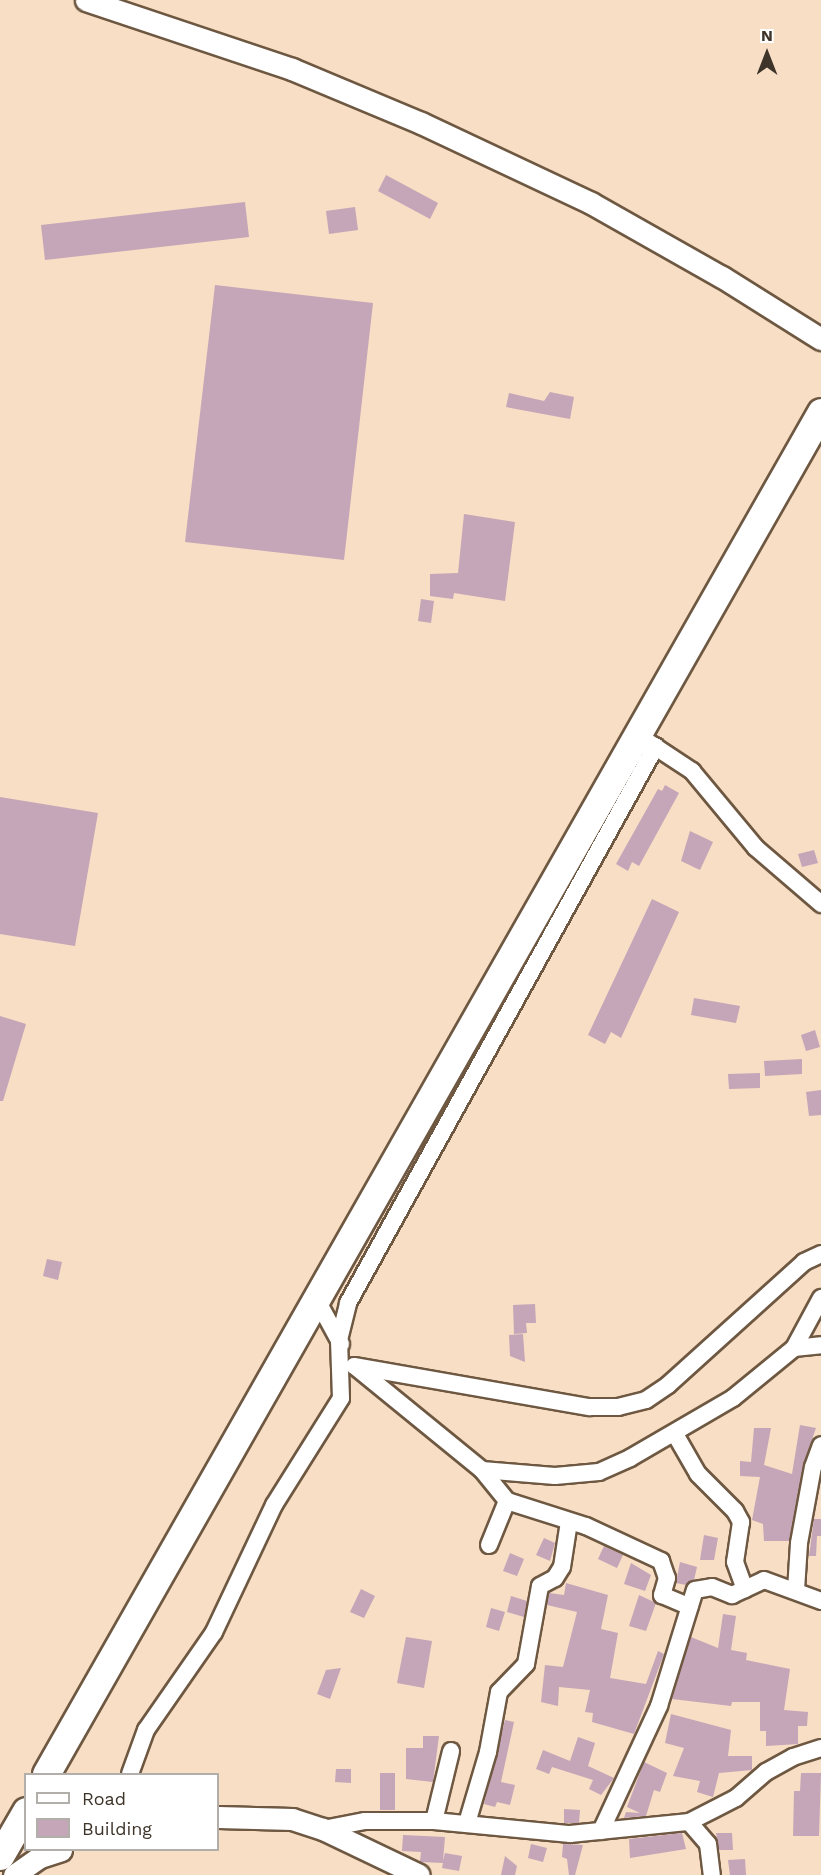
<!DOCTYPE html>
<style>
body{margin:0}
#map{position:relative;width:821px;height:1875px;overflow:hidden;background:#f7dec4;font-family:"Work Sans",sans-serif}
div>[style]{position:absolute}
.building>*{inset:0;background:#c5a5b8}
.roads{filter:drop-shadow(2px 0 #6e5842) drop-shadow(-2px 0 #6e5842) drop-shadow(0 2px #6e5842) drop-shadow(0 -2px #6e5842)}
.minor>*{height:16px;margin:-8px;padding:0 8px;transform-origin:8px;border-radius:8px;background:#fff}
.tertiary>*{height:21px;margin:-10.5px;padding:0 10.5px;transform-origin:10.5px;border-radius:10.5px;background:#fff}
.trunk>*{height:27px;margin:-13.5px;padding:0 13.5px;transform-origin:13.5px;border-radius:13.5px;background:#fff}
span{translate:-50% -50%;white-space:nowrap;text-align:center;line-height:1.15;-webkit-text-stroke:6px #fff;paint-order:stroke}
.legend{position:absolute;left:24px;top:1773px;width:195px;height:78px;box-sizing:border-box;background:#fff;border:2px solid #b2aeaa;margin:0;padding:8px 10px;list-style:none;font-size:18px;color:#3e342a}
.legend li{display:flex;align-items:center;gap:12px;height:30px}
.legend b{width:30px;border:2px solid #b2aeaa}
.north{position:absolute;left:737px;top:24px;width:60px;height:60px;-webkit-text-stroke:4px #fff;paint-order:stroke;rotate:0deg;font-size:16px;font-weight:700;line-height:24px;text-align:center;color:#3e342a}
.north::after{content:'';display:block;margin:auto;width:21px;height:27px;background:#3e342a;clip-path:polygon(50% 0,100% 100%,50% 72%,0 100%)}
</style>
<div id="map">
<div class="building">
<div style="clip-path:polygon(386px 175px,438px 203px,430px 219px,378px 191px)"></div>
<div style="clip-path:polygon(245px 202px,249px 237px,45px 260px,41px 225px)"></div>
<div style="clip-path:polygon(355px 207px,358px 230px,329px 234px,326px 211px)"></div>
<div style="clip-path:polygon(215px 285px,373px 303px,344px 560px,185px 542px)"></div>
<div style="clip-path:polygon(550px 392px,574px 397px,570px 419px,506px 407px,509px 393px,544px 401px)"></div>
<div style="clip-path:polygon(464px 514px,515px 522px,505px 601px,454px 593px,453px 599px,430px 596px,430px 574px,458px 573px)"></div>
<div style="clip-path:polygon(421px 599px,434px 601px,431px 623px,418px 621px)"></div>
<div style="clip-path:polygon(665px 785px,679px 793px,639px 866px,632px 862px,628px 871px,616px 864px,658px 789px,662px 791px)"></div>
<div style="clip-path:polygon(0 797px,98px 813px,75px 946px,0 934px)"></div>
<div style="clip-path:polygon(690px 831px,713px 842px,700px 870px,681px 861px)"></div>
<div style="clip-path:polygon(814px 850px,818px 863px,802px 867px,798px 854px)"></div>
<div style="clip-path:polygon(652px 899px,679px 912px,621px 1038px,611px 1032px,605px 1044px,588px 1035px)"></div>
<div style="clip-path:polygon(694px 998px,740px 1006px,736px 1023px,691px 1015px)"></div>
<div style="clip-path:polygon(0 1016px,26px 1024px,3px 1101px,0 1101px)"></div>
<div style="clip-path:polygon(815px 1030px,820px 1047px,806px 1051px,801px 1035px)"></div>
<div style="clip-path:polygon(802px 1059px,802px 1074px,765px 1076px,764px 1061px)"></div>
<div style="clip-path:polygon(760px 1073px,760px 1088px,729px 1089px,728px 1074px)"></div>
<div style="clip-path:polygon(821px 1090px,821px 1115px,809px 1116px,806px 1092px)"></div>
<div style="clip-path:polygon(47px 1259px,62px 1262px,58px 1280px,43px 1276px)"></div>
<div style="clip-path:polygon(535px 1304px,536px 1323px,526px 1323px,527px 1333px,514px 1334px,513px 1305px)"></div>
<div style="clip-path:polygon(523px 1334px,525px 1362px,510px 1356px,509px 1335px)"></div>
<div style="clip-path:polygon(800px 1425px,816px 1428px,803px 1465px,789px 1541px,764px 1541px,763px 1524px,752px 1520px,760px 1477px,740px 1476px,740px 1461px,751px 1462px,754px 1428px,771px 1428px,764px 1465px,792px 1474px)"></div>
<div style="clip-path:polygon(814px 1519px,821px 1519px,821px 1536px,817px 1536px,816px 1556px,809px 1556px)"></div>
<div style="clip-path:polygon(704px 1535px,718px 1538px,714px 1560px,700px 1560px)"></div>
<div style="clip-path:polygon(544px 1538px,555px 1543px,550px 1561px,536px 1555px)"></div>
<div style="clip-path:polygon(604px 1546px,623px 1555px,617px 1568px,598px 1559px)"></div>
<div style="clip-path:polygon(510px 1553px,524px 1559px,517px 1576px,503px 1571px)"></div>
<div style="clip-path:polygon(680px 1562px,697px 1567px,694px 1580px,686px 1585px,676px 1583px)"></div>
<div style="clip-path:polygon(631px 1563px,651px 1575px,645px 1591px,624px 1584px)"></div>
<div style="clip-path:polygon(566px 1583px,608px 1595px,601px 1629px,618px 1633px,610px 1678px,646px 1684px,658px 1651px,664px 1654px,634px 1734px,592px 1722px,593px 1713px,585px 1712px,590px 1690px,559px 1687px,558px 1706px,541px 1702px,545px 1665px,563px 1667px,577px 1612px,547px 1605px,549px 1593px,564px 1595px)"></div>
<div style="clip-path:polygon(361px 1589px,375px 1596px,364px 1618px,350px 1612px)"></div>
<div style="clip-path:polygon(639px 1595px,656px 1603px,646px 1631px,629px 1626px)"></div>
<div style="clip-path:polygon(511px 1596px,527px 1601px,524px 1617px,507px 1612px)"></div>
<div style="clip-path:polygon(491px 1608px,505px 1612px,499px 1631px,486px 1627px)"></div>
<div style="clip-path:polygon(723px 1614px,736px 1616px,731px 1650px,747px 1653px,746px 1660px,790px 1669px,784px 1710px,808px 1712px,807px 1726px,798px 1726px,798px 1744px,766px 1746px,766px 1731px,760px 1731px,760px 1702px,732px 1702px,731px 1706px,672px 1699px,691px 1637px,718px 1648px)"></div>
<div style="clip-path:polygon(406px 1637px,432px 1641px,424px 1688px,397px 1683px)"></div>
<div style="clip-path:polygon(341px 1668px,330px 1699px,317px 1694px,326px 1670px)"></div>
<div style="clip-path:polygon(671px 1714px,731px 1730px,728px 1756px,752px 1756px,752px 1770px,719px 1773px,713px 1797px,697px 1792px,700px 1781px,673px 1776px,684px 1748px,665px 1743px)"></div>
<div style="clip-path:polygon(505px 1720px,514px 1722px,501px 1782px,515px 1785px,510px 1805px,497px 1802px,495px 1807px,484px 1804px)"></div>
<div style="clip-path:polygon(423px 1736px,439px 1736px,433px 1782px,406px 1779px,406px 1748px,423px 1748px)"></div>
<div style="clip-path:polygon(578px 1737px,595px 1743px,588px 1766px,614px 1778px,601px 1795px,589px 1789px,593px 1780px,552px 1767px,549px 1774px,536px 1769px,543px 1750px,570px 1761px)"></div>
<div style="clip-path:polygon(644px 1762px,667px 1773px,660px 1792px,654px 1790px,646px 1816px,624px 1818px,626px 1812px,640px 1813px,627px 1807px)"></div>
<div style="clip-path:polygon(336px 1769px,351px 1769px,351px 1783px,335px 1782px)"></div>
<div style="clip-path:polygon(380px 1773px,395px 1773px,395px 1810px,380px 1810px)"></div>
<div style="clip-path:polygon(801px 1773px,821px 1773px,819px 1836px,793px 1836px,794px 1791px,800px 1791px)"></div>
<div style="clip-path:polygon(564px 1809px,580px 1810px,579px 1823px,564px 1823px)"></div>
<div style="clip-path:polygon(682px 1833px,686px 1849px,630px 1858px,629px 1839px)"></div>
<div style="clip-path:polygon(716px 1833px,732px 1833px,733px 1850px,719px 1850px)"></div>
<div style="clip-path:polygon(403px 1835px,445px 1837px,443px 1861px,445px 1853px,462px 1856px,459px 1871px,442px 1868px,443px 1863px,420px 1862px,421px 1852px,402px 1851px)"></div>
<div style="clip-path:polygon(531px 1844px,547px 1848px,543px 1862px,528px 1858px)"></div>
<div style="clip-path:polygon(563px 1844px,583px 1845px,575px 1875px,569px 1875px,567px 1859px,562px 1857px)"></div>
<div style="clip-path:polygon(505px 1856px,517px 1866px,515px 1875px,501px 1875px)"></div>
<div style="clip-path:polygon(745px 1859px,746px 1875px,730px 1875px,728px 1860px)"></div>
</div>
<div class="roads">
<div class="minor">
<div style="left:648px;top:742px;width:53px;rotate:33.4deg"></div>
<div style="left:692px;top:771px;width:100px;rotate:50.3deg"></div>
<div style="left:756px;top:848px;width:86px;rotate:40.7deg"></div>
<div style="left:317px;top:1300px;width:50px;rotate:61.4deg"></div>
<div style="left:794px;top:1348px;width:27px;rotate:-6deg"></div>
<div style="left:354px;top:1366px;width:240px;rotate:9.9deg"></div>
<div style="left:590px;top:1407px;width:28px"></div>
<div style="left:618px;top:1407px;width:29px;rotate:-14deg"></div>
<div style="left:646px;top:1400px;width:27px;rotate:-34deg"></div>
<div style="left:668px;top:1385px;width:183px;rotate:-42.1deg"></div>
<div style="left:804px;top:1262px;width:19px;rotate:-25deg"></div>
<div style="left:357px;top:1368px;width:161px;rotate:39.2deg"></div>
<div style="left:482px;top:1470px;width:40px;rotate:51deg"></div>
<div style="left:507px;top:1501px;width:83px;rotate:17.6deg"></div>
<div style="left:586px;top:1526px;width:83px;rotate:25deg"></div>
<div style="left:661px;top:1561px;width:18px;rotate:71deg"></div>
<div style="left:667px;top:1578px;width:18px;rotate:106deg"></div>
<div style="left:662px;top:1595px;width:30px;rotate:23deg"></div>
<div style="left:675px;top:1434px;width:46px;rotate:60.1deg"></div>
<div style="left:698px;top:1474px;width:52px;rotate:45deg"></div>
<div style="left:735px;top:1511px;width:13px;rotate:61deg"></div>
<div style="left:741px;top:1522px;width:40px;rotate:98.5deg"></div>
<div style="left:735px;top:1562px;width:29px;rotate:70deg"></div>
<div style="left:482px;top:1470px;width:73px;rotate:4.7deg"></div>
<div style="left:555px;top:1476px;width:44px;rotate:-5.2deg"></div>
<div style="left:599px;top:1472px;width:34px;rotate:-24deg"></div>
<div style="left:630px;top:1458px;width:119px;rotate:-30.2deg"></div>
<div style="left:733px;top:1398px;width:79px;rotate:-39.3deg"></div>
<div style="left:794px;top:1348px;width:57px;rotate:-61.6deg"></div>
<div style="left:489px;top:1545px;width:48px;rotate:-67.8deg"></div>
<div style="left:796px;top:1590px;width:47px;rotate:-86.3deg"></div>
<div style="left:799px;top:1543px;width:77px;rotate:-79.6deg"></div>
<div style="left:813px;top:1467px;width:23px;rotate:-70deg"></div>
<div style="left:130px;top:1774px;width:47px;rotate:-70deg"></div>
<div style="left:146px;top:1730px;width:119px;rotate:-55.2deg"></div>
<div style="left:214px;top:1632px;width:140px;rotate:-64.7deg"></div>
<div style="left:274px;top:1505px;width:126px;rotate:-57.9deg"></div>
<div style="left:341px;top:1398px;width:58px;rotate:-92deg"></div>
<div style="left:339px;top:1340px;width:38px;rotate:-76deg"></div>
<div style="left:348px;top:1303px;width:636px;rotate:-61.06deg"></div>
<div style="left:434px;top:1821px;width:72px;rotate:-76.3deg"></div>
<div style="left:689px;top:1822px;width:29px;rotate:49deg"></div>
<div style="left:708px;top:1844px;width:31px;rotate:83deg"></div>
<div style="left:467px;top:1823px;width:74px;rotate:-73.5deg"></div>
<div style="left:488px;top:1752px;width:61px;rotate:-79.6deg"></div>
<div style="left:499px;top:1692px;width:39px;rotate:-46deg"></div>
<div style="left:526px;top:1664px;width:79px;rotate:-79.8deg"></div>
<div style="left:540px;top:1586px;width:17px;rotate:-28deg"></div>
<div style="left:555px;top:1578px;width:13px;rotate:-58deg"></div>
<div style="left:562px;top:1567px;width:46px;rotate:-81.2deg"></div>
<div style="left:323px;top:1829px;width:43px;rotate:-10.8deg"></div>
<div style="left:365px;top:1821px;width:69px"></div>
<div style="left:434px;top:1821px;width:137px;rotate:5.5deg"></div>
<div style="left:570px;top:1834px;width:120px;rotate:-5.8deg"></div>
<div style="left:689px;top:1822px;width:53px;rotate:-27.1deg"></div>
<div style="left:736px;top:1798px;width:40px;rotate:-41deg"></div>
<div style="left:766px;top:1772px;width:31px;rotate:-29deg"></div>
<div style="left:793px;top:1757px;width:29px;rotate:-18deg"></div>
<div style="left:601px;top:1831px;width:138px;rotate:-65.1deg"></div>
<div style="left:659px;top:1706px;width:121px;rotate:-72.8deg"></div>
<div style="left:695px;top:1590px;width:17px;rotate:-10deg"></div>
<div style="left:712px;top:1587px;width:22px;rotate:22deg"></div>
<div style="left:732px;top:1595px;width:35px;rotate:-25deg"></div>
<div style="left:764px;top:1580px;width:61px;rotate:20.2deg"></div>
</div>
<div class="tertiary">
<div style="left:86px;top:0;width:217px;rotate:18.5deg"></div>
<div style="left:292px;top:69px;width:140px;rotate:22.7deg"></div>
<div style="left:421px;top:123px;width:188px;rotate:25.2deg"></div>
<div style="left:591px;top:203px;width:150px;rotate:29.5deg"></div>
<div style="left:722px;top:277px;width:117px;rotate:32.1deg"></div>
<div style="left:218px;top:1817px;width:74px;rotate:1.5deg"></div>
<div style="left:292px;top:1819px;width:33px;rotate:18deg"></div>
<div style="left:323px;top:1829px;width:106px;rotate:25.6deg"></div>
<div style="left:14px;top:1875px;width:32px;rotate:-35deg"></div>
<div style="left:40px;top:1857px;width:22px;rotate:-18deg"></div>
</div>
<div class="trunk">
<div style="left:46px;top:1774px;width:1567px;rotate:-60.36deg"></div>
<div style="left:0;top:1856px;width:52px;rotate:-60deg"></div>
</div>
</div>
<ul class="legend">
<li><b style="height:8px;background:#fff"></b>Road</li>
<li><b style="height:16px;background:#c5a5b8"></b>Building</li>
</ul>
<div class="north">N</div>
</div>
